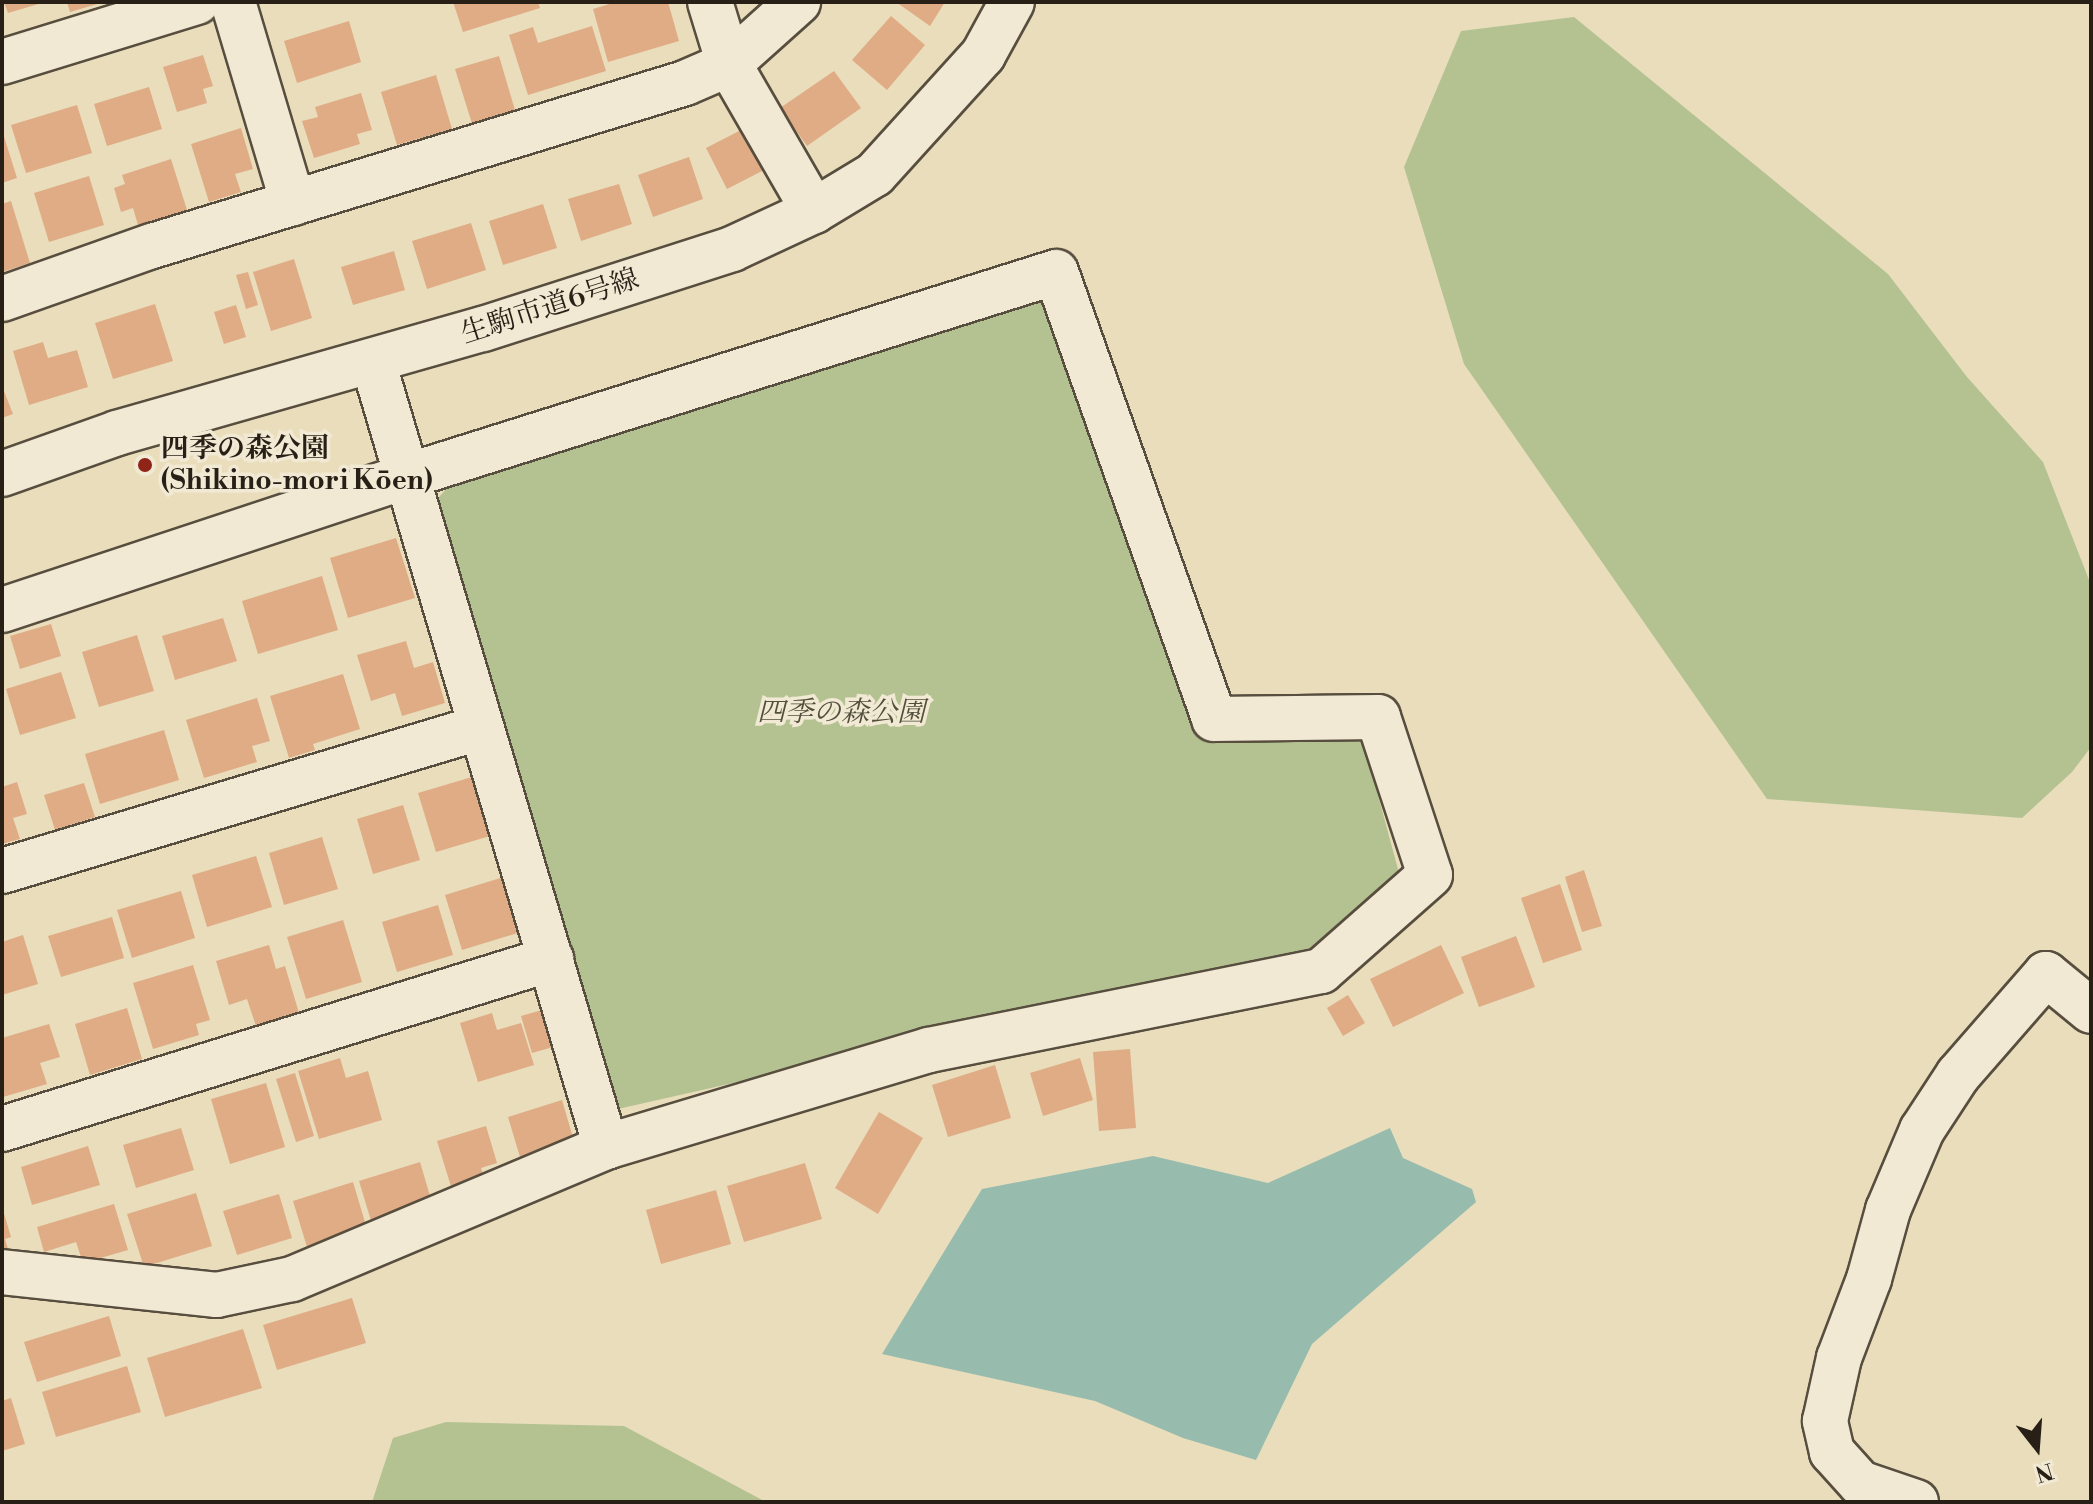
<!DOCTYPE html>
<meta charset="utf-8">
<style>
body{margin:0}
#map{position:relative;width:2093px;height:1504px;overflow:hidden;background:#e9ddbb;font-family:"Libre Bodoni","Noto Serif JP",serif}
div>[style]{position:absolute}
.green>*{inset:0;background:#b4c292}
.water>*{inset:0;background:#97bcae}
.building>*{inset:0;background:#dfac85}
.roads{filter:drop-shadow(2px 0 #584e3f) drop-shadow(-2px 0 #584e3f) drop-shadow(0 2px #584e3f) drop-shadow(0 -2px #584e3f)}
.minor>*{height:44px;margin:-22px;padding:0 22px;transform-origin:22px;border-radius:22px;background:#f1e9d3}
.dots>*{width:22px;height:22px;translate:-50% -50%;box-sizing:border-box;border:4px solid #f1e9d3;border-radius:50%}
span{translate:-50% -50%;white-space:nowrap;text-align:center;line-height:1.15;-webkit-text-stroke:7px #f1e9d3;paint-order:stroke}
.street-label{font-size:28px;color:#281f16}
.poi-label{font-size:28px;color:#281f16;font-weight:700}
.left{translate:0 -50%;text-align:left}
.park-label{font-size:28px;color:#52503b;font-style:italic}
.frame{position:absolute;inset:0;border:4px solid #281f16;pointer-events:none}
.north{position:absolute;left:1997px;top:1408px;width:80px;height:80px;-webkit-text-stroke:6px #f1e9d3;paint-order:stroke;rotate:163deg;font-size:22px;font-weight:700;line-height:32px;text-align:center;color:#281f16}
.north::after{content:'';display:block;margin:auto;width:28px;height:36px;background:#281f16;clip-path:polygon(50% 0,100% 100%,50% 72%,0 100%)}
</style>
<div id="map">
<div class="green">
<div style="clip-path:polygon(1574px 17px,1888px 274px,1967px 377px,2043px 462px,2091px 585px,2091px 747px,2072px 772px,2022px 818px,1767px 799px,1464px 364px,1404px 167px,1461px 31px)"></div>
<div style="clip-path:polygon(1047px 298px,1209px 743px,1344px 729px,1363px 740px,1399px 873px,1304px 954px,609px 1111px,429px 508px,449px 486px)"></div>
<div style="clip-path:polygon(446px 1422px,624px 1426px,766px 1502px,372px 1502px,393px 1438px)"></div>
</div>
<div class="water">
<div style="clip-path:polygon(1390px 1128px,1403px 1158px,1472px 1189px,1476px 1202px,1312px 1344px,1256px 1460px,1183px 1438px,1095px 1401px,882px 1354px,982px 1189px,1153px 1156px,1268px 1183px)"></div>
</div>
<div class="building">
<div style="clip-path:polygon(4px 2px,42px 2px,42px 3px,8px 13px)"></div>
<div style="clip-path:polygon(67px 2px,100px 2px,101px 3px,70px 12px)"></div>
<div style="clip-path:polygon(453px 2px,538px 2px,540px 8px,463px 32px)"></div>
<div style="clip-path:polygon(616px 2px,668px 2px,679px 41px,608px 62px,593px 9px)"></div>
<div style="clip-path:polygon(896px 2px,945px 2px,930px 26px)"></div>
<div style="clip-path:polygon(891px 16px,925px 45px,887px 90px,852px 60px)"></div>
<div style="clip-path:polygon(349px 21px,361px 62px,297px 83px,284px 41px)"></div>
<div style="clip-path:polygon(592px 26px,606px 71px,528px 95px,509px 35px,533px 27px,538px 43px)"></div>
<div style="clip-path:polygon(203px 55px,213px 86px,203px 89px,207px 103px,177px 112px,163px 67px)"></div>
<div style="clip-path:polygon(499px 56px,517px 117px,474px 130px,455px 69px)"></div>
<div style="clip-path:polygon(834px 71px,861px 108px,807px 146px,780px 108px)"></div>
<div style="clip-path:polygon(436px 75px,452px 129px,397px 145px,381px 92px)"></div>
<div style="clip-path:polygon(149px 87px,162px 129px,107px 146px,94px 104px)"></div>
<div style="clip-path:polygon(361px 93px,372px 130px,357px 134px,360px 144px,314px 158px,302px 121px,318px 117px,315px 107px)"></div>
<div style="clip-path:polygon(77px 105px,92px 153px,26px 173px,11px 125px)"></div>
<div style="clip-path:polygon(747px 127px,768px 168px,727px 189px,706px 148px)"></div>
<div style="clip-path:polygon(241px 128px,253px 169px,235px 174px,241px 192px,209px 202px,191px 144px)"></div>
<div style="clip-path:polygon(2px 130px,17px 178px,2px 183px)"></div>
<div style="clip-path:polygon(689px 157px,703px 199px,653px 217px,638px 175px)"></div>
<div style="clip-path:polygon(171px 159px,187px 210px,138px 225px,133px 208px,121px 212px,114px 188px,125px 184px,122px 175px)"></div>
<div style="clip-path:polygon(89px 176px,104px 225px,49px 242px,34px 193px)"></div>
<div style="clip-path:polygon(619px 184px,632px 224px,581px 241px,568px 199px)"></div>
<div style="clip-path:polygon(11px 201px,30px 263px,2px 272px,2px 204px)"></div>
<div style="clip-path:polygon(543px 204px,557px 248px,503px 265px,489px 221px)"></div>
<div style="clip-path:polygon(471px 223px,486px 270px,427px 289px,412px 241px)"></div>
<div style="clip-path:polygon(394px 251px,405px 290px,353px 305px,341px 267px)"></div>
<div style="clip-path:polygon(294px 259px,312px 318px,271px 331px,253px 272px)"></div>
<div style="clip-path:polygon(248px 272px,258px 305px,246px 309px,236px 275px)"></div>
<div style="clip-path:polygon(155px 304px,173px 361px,113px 379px,95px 323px)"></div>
<div style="clip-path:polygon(236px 305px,246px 337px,224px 344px,214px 312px)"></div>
<div style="clip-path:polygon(43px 342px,48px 358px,77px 350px,88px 387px,29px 405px,13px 351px)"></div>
<div style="clip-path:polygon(2px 386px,13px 414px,2px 418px)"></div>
<div style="clip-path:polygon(396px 538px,415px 598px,348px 618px,330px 558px)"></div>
<div style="clip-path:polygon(322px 576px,338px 630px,258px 654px,242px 601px)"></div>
<div style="clip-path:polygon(223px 618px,237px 661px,175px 680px,162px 636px)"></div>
<div style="clip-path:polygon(51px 624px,61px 656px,20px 669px,10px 636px)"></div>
<div style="clip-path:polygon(137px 635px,154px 691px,99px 707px,82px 652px)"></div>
<div style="clip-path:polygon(406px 641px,414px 668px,433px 662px,445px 703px,402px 716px,395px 693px,371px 701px,357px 655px)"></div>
<div style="clip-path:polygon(61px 672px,76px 718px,20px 735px,6px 689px)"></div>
<div style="clip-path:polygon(343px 674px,360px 729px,313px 744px,315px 750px,289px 758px,270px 696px)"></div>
<div style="clip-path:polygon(257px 698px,270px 741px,252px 746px,257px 762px,204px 778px,186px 720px)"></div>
<div style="clip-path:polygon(164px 730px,179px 780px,100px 804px,85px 754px)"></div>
<div style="clip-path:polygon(472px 777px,490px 836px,436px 852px,418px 793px)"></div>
<div style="clip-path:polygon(17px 782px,27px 814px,13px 818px,20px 839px,2px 844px,2px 787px)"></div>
<div style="clip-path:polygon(84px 783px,95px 817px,55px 830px,44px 795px)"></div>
<div style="clip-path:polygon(403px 805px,420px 860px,373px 874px,357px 819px)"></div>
<div style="clip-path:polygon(322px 837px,338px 889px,284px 905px,269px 853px)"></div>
<div style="clip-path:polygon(256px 856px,272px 907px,207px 927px,192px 875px)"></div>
<div style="clip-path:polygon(1584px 870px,1602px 926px,1582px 932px,1565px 877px)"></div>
<div style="clip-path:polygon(507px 876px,524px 931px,462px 950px,445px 895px)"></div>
<div style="clip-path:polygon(1560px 884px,1582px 950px,1543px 963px,1521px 898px)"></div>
<div style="clip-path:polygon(181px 891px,195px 938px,132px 958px,117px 910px)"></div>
<div style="clip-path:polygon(438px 905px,453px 955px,397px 972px,382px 922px)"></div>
<div style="clip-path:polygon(112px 917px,124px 958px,61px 977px,48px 936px)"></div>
<div style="clip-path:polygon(343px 920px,362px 982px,306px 999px,287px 937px)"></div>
<div style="clip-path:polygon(23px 935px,38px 984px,2px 995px,2px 942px)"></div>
<div style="clip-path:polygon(1516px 936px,1535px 987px,1479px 1007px,1461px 957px)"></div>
<div style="clip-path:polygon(269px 945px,276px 969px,285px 966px,299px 1013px,256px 1026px,247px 999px,229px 1005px,216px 961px)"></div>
<div style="clip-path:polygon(1441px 945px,1464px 993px,1393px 1027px,1370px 979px)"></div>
<div style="clip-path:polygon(193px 965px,210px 1020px,196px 1024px,199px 1035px,153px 1049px,133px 983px)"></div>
<div style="clip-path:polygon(1348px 995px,1365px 1023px,1343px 1036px,1327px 1008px)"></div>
<div style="clip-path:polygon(127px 1008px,142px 1059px,90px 1075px,75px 1024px)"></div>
<div style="clip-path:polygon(549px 1008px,560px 1045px,532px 1053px,521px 1016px)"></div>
<div style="clip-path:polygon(492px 1013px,497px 1030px,521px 1023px,534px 1065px,478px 1082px,460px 1023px)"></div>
<div style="clip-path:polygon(49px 1024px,60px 1057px,40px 1063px,47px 1084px,3px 1097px,2px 1038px)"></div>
<div style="clip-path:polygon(1130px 1049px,1136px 1128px,1099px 1131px,1093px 1052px)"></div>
<div style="clip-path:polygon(340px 1058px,346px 1078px,368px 1071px,382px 1120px,319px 1139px,298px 1071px)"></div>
<div style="clip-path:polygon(1080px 1058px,1093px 1100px,1043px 1116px,1030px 1073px)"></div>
<div style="clip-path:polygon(995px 1065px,1011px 1118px,948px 1137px,932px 1085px)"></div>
<div style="clip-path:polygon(295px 1073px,314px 1136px,296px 1142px,276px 1079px)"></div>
<div style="clip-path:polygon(266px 1083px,285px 1147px,230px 1164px,211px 1099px)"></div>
<div style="clip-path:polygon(562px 1100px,574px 1141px,520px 1157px,508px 1117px)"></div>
<div style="clip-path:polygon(879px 1112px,923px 1138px,878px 1214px,835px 1188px)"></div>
<div style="clip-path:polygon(486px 1126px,497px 1163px,481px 1168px,486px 1183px,453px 1193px,437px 1141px)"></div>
<div style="clip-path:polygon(181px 1128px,194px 1170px,136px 1188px,123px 1145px)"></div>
<div style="clip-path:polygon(88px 1146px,100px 1185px,32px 1205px,21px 1167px)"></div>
<div style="clip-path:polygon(420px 1162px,433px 1206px,372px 1224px,359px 1181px)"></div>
<div style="clip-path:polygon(805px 1163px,822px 1219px,744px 1242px,727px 1186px)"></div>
<div style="clip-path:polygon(353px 1182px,367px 1229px,307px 1247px,293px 1201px)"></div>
<div style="clip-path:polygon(716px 1190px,731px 1244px,661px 1264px,646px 1210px)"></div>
<div style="clip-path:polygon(196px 1193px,212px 1246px,144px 1267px,127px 1214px)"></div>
<div style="clip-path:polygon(279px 1194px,292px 1238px,237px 1255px,223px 1211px)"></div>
<div style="clip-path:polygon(114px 1204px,128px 1250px,83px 1263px,76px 1242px,44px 1252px,37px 1227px)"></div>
<div style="clip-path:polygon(3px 1210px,11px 1237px,5px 1239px,8px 1249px,2px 1250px)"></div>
<div style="clip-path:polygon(352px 1298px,366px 1343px,277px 1370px,263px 1325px)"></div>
<div style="clip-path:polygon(109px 1316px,121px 1356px,37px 1382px,24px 1342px)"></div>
<div style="clip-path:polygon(243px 1329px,262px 1388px,165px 1417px,147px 1358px)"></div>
<div style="clip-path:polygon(127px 1366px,141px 1412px,56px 1437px,42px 1392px)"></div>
<div style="clip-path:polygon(11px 1398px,25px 1444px,2px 1451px,2px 1401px)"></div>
</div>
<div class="roads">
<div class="minor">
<div style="left:233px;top:2px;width:210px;rotate:73.4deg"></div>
<div style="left:710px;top:2px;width:65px;rotate:73deg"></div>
<div style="left:729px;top:64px;width:170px;rotate:60deg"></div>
<div style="left:2px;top:62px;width:204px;rotate:-17.1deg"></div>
<div style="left:2px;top:299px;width:159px;rotate:-19.5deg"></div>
<div style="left:152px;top:246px;width:557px;rotate:-17deg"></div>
<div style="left:685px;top:83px;width:48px;rotate:-23.4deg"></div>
<div style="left:729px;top:64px;width:93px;rotate:-41.9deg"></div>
<div style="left:373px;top:362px;width:819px;rotate:73.47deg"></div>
<div style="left:2px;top:474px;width:122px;rotate:-19.6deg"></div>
<div style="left:117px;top:433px;width:380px;rotate:-15.9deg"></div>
<div style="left:483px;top:329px;width:262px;rotate:-17.8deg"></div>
<div style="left:732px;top:249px;width:90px;rotate:-24.9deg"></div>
<div style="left:814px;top:211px;width:71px;rotate:-31.2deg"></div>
<div style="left:875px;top:174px;width:161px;rotate:-47.8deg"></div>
<div style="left:983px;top:55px;width:60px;rotate:-61.3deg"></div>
<div style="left:2px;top:610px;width:423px;rotate:-18.3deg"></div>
<div style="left:404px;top:477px;width:683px;rotate:-17.45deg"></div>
<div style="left:1056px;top:272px;width:474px;rotate:70.5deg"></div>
<div style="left:1214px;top:719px;width:164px;rotate:-0.7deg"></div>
<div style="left:1378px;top:717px;width:166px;rotate:71.8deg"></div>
<div style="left:1430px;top:875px;width:145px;rotate:138.6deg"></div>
<div style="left:1321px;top:971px;width:400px;rotate:168.6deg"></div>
<div style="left:929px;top:1050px;width:337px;rotate:163.3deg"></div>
<div style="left:606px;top:1147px;width:341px;rotate:157.2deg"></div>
<div style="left:292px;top:1279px;width:77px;rotate:168deg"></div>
<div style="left:217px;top:1295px;width:216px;rotate:-173.9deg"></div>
<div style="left:2px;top:871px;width:497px;rotate:-16.7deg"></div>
<div style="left:2px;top:1129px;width:575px;rotate:-17.21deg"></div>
<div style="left:1916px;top:1502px;width:59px;rotate:-161.3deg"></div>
<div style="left:1860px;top:1483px;width:42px;rotate:-132.1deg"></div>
<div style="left:1832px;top:1452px;width:32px;rotate:-103deg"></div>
<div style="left:1825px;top:1421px;width:65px;rotate:-77.5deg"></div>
<div style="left:1839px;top:1358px;width:85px;rotate:-69.2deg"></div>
<div style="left:1869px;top:1279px;width:72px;rotate:-74.6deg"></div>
<div style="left:1888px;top:1210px;width:87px;rotate:-67deg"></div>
<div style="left:1922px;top:1130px;width:66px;rotate:-56.8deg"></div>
<div style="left:1958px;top:1075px;width:134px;rotate:-48.9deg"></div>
<div style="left:2046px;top:974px;width:58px;rotate:39.4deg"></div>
</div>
</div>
<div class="dots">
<div style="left:145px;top:465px;background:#8f2418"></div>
</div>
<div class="street-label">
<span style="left:550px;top:307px;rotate:-18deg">生駒市道6号線</span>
</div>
<div class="poi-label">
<span class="left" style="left:161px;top:465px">四季の森公園<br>(Shikino-mori Kōen)</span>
</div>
<div class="park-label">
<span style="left:841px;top:713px">四季の森公園</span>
</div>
<div class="frame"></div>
<div class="north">N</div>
</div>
